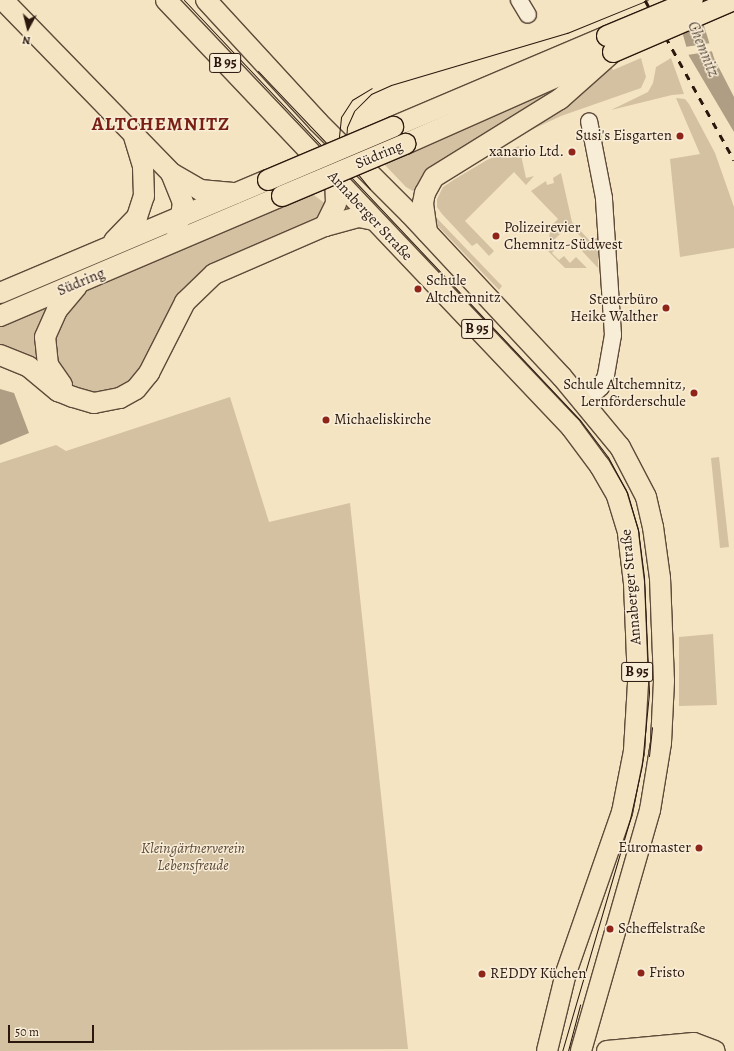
<!DOCTYPE html>
<meta charset="utf-8">
<style>
body{margin:0}
#map{position:relative;width:734px;height:1051px;overflow:hidden;background:#f5e4c1;font-family:Alegreya,serif}
div>[style]{position:absolute}
.green>*{inset:0;background:#d3c1a2}
.water>*{inset:0;background:#b09e84}
.pier>*{inset:0;background:#f5e4c1}
.roads{filter:drop-shadow(1px 0 #5e4a3a) drop-shadow(-1px 0 #5e4a3a) drop-shadow(0 1px #5e4a3a) drop-shadow(0 -1px #5e4a3a)}
.minor>*{height:16px;margin:-8px;padding:0 8px;transform-origin:8px;border-radius:8px;background:#f8edd7}
.major>*{height:20px;margin:-10px;padding:0 10px;transform-origin:10px;border-radius:10px;background:#f5e4c1}
.tram>*{height:1px;margin:-0.5px;padding:0 0.5px;transform-origin:0.5px;border-radius:0.5px;background:#2b170d}
.rail>*{height:3px;margin-top:-1.5px;transform-origin:0;background:repeating-linear-gradient(90deg,#2b170d 0 7px,transparent 0 14px)}
.bridges{filter:drop-shadow(1px 0 #2b170d) drop-shadow(-1px 0 #2b170d) drop-shadow(0 1px #2b170d) drop-shadow(0 -1px #2b170d)}
.major-bridge>*{height:20px;margin:-10px;padding:0 10px;transform-origin:10px;border-radius:10px;background:#f5e4c1}
.dots>*{width:11px;height:11px;translate:-50% -50%;box-sizing:border-box;border:2px solid #f8edd7;border-radius:50%}
span{translate:-50% -50%;white-space:nowrap;text-align:center;line-height:1.15;-webkit-text-stroke:3px #f8edd7;paint-order:stroke}
.shield-label span{padding:1px 3px;background:#f8edd7;border:1px solid;border-radius:3px;-webkit-text-stroke-width:0}
.shield-label{font-size:14px;color:#2b170d;font-weight:700}
.poi-label{font-size:15px;color:#2b170d}
.right{translate:-100% -50%;text-align:right}
.left{translate:0 -50%;text-align:left}
.street-label{font-size:15px;color:#2b170d}
.park-label{font-size:15px;color:#5d4a3a;font-style:italic}
.water-label{font-size:16px;color:#604d3d;font-style:italic}
.district-label{font-size:19px;color:#7a1f14;font-weight:700;letter-spacing:1px}
.north{position:absolute;left:8px;top:8px;width:40px;height:40px;-webkit-text-stroke:3px #f8edd7;paint-order:stroke;rotate:187deg;font-size:11px;font-weight:700;line-height:16px;text-align:center;color:#2b170d}
.north::after{content:'';display:block;margin:auto;width:14px;height:18px;background:#2b170d;clip-path:polygon(50% 0,100% 100%,50% 72%,0 100%)}
.scale{position:absolute;left:8px;top:1025px;width:86px;height:18px;box-sizing:border-box;border:2px solid #2b170d;border-top:0;padding-left:5px;font-size:12px;line-height:14px;white-space:nowrap;color:#2b170d;-webkit-text-stroke:3px #f8edd7;paint-order:stroke}
</style>
<div id="map">
<div class="green">
<div style="clip-path:polygon(641px 58px,646px 77px,641px 88px,561px 116px,497px 146px,611px 66px,613px 70px)"></div>
<div style="clip-path:polygon(671px 58px,684px 94px,672px 95px,611px 110px,648px 92px,653px 83px,656px 67px)"></div>
<div style="clip-path:polygon(554px 88px,555px 90px,420px 195px,406px 187px,383px 163px)"></div>
<div style="clip-path:polygon(676px 98px,685px 99px,689px 104px,715px 153px,734px 207px,734px 248px,680px 257px,670px 159px,700px 154px)"></div>
<div style="clip-path:polygon(519px 146px,526px 178px,534px 176px,526px 185px,514px 172px,465px 221px,494px 251px,489px 256px,477px 243px,472px 246px,442px 214px,437px 207px,437px 199px,443px 187px,455px 179px,487px 160px)"></div>
<div style="clip-path:polygon(561px 173px,572px 222px,591px 242px,598px 237px,598px 268px,582px 251px,588px 244px,569px 225px,551px 243px,556px 248px,552px 253px,559px 260px,564px 256px,570px 263px,576px 257px,587px 268px,565px 268px,545px 248px,534px 244px,549px 242px,550px 227px,558px 219px,531px 191px,546px 181px,547px 185px,554px 183px,553px 178px)"></div>
<div style="clip-path:polygon(311px 193px,330px 207px,331px 217px,214px 274px,149px 373px,104px 403px,0 355px,0 316px)"></div>
<div style="clip-path:polygon(430px 211px,502px 286px,499px 290px,436px 224px)"></div>
<div style="clip-path:polygon(230px 397px,269px 522px,350px 503px,408px 1049px,0 1051px,0 463px,56px 445px,66px 451px)"></div>
<div style="clip-path:polygon(719px 457px,729px 547px,720px 548px,711px 458px)"></div>
<div style="clip-path:polygon(713px 634px,717px 705px,679px 706px,679px 637px)"></div>
</div>
<div class="water">
<div style="clip-path:polygon(673px 0,696px 0,714px 58px,734px 97px,734px 132px,689px 56px)"></div>
<div style="clip-path:polygon(0 389px,14px 393px,29px 433px,0 445px)"></div>
</div>
<div class="pier">
<div style="clip-path:polygon(711px 43px,714px 51px,687px 55px,685px 47px)"></div>
</div>
<div class="roads">
<div class="minor">
<div style="left:519px;top:0;width:17px;rotate:59deg"></div>
<div style="left:584px;top:403px;width:23px;rotate:-43deg"></div>
<div style="left:601px;top:387px;width:13px;rotate:-67deg"></div>
<div style="left:606px;top:375px;width:41px;rotate:-80.1deg"></div>
<div style="left:613px;top:335px;width:137px;rotate:-93.8deg"></div>
<div style="left:604px;top:198px;width:78px;rotate:-101deg"></div>
</div>
<div class="major">
<div style="left:3px;top:0;width:241px;rotate:45.8deg"></div>
<div style="left:171px;top:173px;width:34px;rotate:30deg"></div>
<div style="left:200px;top:190px;width:36px;rotate:5deg"></div>
<div style="left:166px;top:0;width:589px;rotate:46.51deg"></div>
<div style="left:571px;top:427px;width:49px;rotate:53.4deg"></div>
<div style="left:600px;top:466px;width:34px;rotate:60deg"></div>
<div style="left:617px;top:496px;width:39px;rotate:73deg"></div>
<div style="left:628px;top:533px;width:50px;rotate:83.2deg"></div>
<div style="left:634px;top:583px;width:100px;rotate:87.7deg"></div>
<div style="left:638px;top:683px;width:68px;rotate:93.4deg"></div>
<div style="left:634px;top:751px;width:62px;rotate:101.1deg"></div>
<div style="left:622px;top:812px;width:170px;rotate:109.2deg"></div>
<div style="left:566px;top:973px;width:80px;rotate:103.7deg"></div>
<div style="left:206px;top:0;width:166px;rotate:47.4deg"></div>
<div style="left:318px;top:122px;width:130px;rotate:45deg"></div>
<div style="left:410px;top:214px;width:223px;rotate:47deg"></div>
<div style="left:562px;top:377px;width:91px;rotate:50.4deg"></div>
<div style="left:620px;top:447px;width:56px;rotate:62.5deg"></div>
<div style="left:646px;top:497px;width:31px;rotate:77deg"></div>
<div style="left:653px;top:527px;width:51px;rotate:82.2deg"></div>
<div style="left:660px;top:578px;width:103px;rotate:87.8deg"></div>
<div style="left:664px;top:681px;width:62px;rotate:92.8deg"></div>
<div style="left:661px;top:743px;width:68px;rotate:99.3deg"></div>
<div style="left:650px;top:810px;width:251px;rotate:106deg"></div>
<div style="left:393px;top:127px;width:233px;rotate:-23deg"></div>
<div style="left:405px;top:144px;width:214px;rotate:-23.9deg"></div>
<div style="left:171px;top:173px;width:31px;rotate:68deg"></div>
<div style="left:183px;top:202px;width:15px;rotate:98deg"></div>
<div style="left:181px;top:217px;width:12px;rotate:121deg"></div>
<div style="left:325px;top:226px;width:25px;rotate:-64deg"></div>
<div style="left:336px;top:203px;width:25px;rotate:-92deg"></div>
<div style="left:427px;top:232px;width:29px;rotate:-98deg"></div>
<div style="left:423px;top:203px;width:10px;rotate:-79deg"></div>
<div style="left:425px;top:193px;width:18px;rotate:-61deg"></div>
<div style="left:434px;top:177px;width:148px;rotate:-31.8deg"></div>
<div style="left:560px;top:99px;width:71px;rotate:-41.6deg"></div>
<div style="left:114px;top:241px;width:33px;rotate:-46deg"></div>
<div style="left:137px;top:217px;width:22px;rotate:-72deg"></div>
<div style="left:144px;top:196px;width:30px;rotate:-92deg"></div>
<div style="left:143px;top:166px;width:30px;rotate:-107deg"></div>
<div style="left:0;top:293px;width:291px;rotate:-22.9deg"></div>
<div style="left:0;top:316px;width:306px;rotate:-23.1deg"></div>
<div style="left:0;top:355px;width:31px;rotate:22deg"></div>
<div style="left:29px;top:367px;width:38px;rotate:40deg"></div>
<div style="left:58px;top:391px;width:16px;rotate:22deg"></div>
<div style="left:73px;top:397px;width:22px;rotate:16deg"></div>
<div style="left:94px;top:403px;width:26px;rotate:-11deg"></div>
<div style="left:120px;top:398px;width:18px;rotate:-29deg"></div>
<div style="left:136px;top:389px;width:21px;rotate:-51deg"></div>
<div style="left:149px;top:373px;width:80px;rotate:-63.1deg"></div>
<div style="left:185px;top:302px;width:40px;rotate:-44deg"></div>
<div style="left:214px;top:274px;width:121px;rotate:-23.4deg"></div>
<div style="left:325px;top:226px;width:35px;rotate:-15deg"></div>
<div style="left:359px;top:217px;width:15px;rotate:11deg"></div>
<div style="left:62px;top:385px;width:24px;rotate:-125deg"></div>
<div style="left:48px;top:365px;width:28px;rotate:-96deg"></div>
<div style="left:45px;top:337px;width:30px;rotate:-66deg"></div>
<div style="left:57px;top:310px;width:31px;rotate:-50deg"></div>
<div style="left:607px;top:1051px;width:87px;rotate:-5.3deg"></div>
<div style="left:694px;top:1043px;width:22px;rotate:21deg"></div>
</div>
</div>
<div class="tram">
<div style="left:184px;top:0;width:577px;rotate:46.68deg"></div>
<div style="left:580px;top:420px;width:46px;rotate:52.9deg"></div>
<div style="left:608px;top:457px;width:40px;rotate:62deg"></div>
<div style="left:627px;top:492px;width:40px;rotate:74deg"></div>
<div style="left:638px;top:530px;width:47px;rotate:82.7deg"></div>
<div style="left:644px;top:577px;width:116px;rotate:87.5deg"></div>
<div style="left:649px;top:693px;width:72px;rotate:95.6deg"></div>
<div style="left:642px;top:765px;width:55px;rotate:102.5deg"></div>
<div style="left:630px;top:819px;width:242px;rotate:106.3deg"></div>
<div style="left:258px;top:71px;width:106px;rotate:46.5deg"></div>
<div style="left:346px;top:168px;width:23px;rotate:-110deg"></div>
<div style="left:338px;top:146px;width:29px;rotate:-84deg"></div>
<div style="left:341px;top:117px;width:20px;rotate:-57deg"></div>
<div style="left:352px;top:100px;width:23px;rotate:-31deg"></div>
<div style="left:370px;top:189px;width:32px;rotate:-129deg"></div>
<div style="left:350px;top:164px;width:23px;rotate:-100deg"></div>
<div style="left:346px;top:141px;width:14px;rotate:-86deg"></div>
<div style="left:347px;top:127px;width:17px;rotate:-66deg"></div>
<div style="left:354px;top:111px;width:24px;rotate:-45deg"></div>
<div style="left:371px;top:94px;width:22px;rotate:-24deg"></div>
<div style="left:391px;top:85px;width:184px;rotate:-16.5deg"></div>
<div style="left:567px;top:33px;width:87px;rotate:-22.2deg"></div>
<div style="left:649px;top:756px;width:29px;rotate:-84deg"></div>
<div style="left:568px;top:1051px;width:48px;rotate:-75.4deg"></div>
</div>
<div class="rail">
<div style="left:645px;top:0;width:183px;rotate:60.9deg"></div>
</div>
<div class="bridges">
<div class="major-bridge">
<div style="left:607px;top:36px;width:93px;rotate:-22.7deg"></div>
<div style="left:613px;top:52px;width:132px;rotate:-23.3deg"></div>
<div style="left:268px;top:180px;width:136px;rotate:-23deg"></div>
<div style="left:282px;top:196px;width:134px;rotate:-22.9deg"></div>
</div>
</div>
<div class="dots">
<div style="left:680px;top:136px;background:#8f2418"></div>
<div style="left:572px;top:152px;background:#8f2418"></div>
<div style="left:496px;top:236px;background:#8f2418"></div>
<div style="left:418px;top:289px;background:#8f2418"></div>
<div style="left:666px;top:308px;background:#8f2418"></div>
<div style="left:694px;top:393px;background:#8f2418"></div>
<div style="left:326px;top:420px;background:#8f2418"></div>
<div style="left:699px;top:848px;background:#8f2418"></div>
<div style="left:610px;top:929px;background:#8f2418"></div>
<div style="left:641px;top:973px;background:#8f2418"></div>
<div style="left:482px;top:974px;background:#8f2418"></div>
</div>
<div class="shield-label">
<span style="left:225px;top:63px">B 95</span>
<span style="left:477px;top:329px">B 95</span>
<span style="left:637px;top:672px">B 95</span>
</div>
<div class="poi-label">
<span class="right" style="left:672px;top:136px">Susi's Eisgarten</span>
<span class="right" style="left:564px;top:152px">xanario Ltd.</span>
<span class="left" style="left:504px;top:236px">Polizeirevier<br>Chemnitz-Südwest</span>
<span class="left" style="left:426px;top:289px">Schule<br>Altchemnitz</span>
<span class="right" style="left:658px;top:308px">Steuerbüro<br>Heike Walther</span>
<span class="right" style="left:686px;top:393px">Schule Altchemnitz,<br>Lernförderschule</span>
<span class="left" style="left:334px;top:420px">Michaeliskirche</span>
<span class="right" style="left:691px;top:848px">Euromaster</span>
<span class="left" style="left:618px;top:929px">Scheffelstraße</span>
<span class="left" style="left:649px;top:973px">Fristo</span>
<span class="left" style="left:490px;top:974px">REDDY Küchen</span>
</div>
<div class="street-label">
<span style="left:379px;top:155px;rotate:-23deg">Südring</span>
<span style="left:370px;top:216px;rotate:47deg">Annaberger Straße</span>
<span style="left:81px;top:282px;rotate:-23deg">Südring</span>
<span style="left:631px;top:587px;rotate:-95deg">Annaberger Straße</span>
</div>
<div class="park-label">
<span style="left:193px;top:857px">Kleingärtnerverein<br>Lebensfreude</span>
</div>
<div class="water-label">
<span style="left:703px;top:49px;rotate:68deg">Chemnitz</span>
</div>
<div class="district-label">
<span style="left:161px;top:125px">ALTCHEMNITZ</span>
</div>
<div class="north">N</div>
<div class="scale">50 m</div>
</div>
